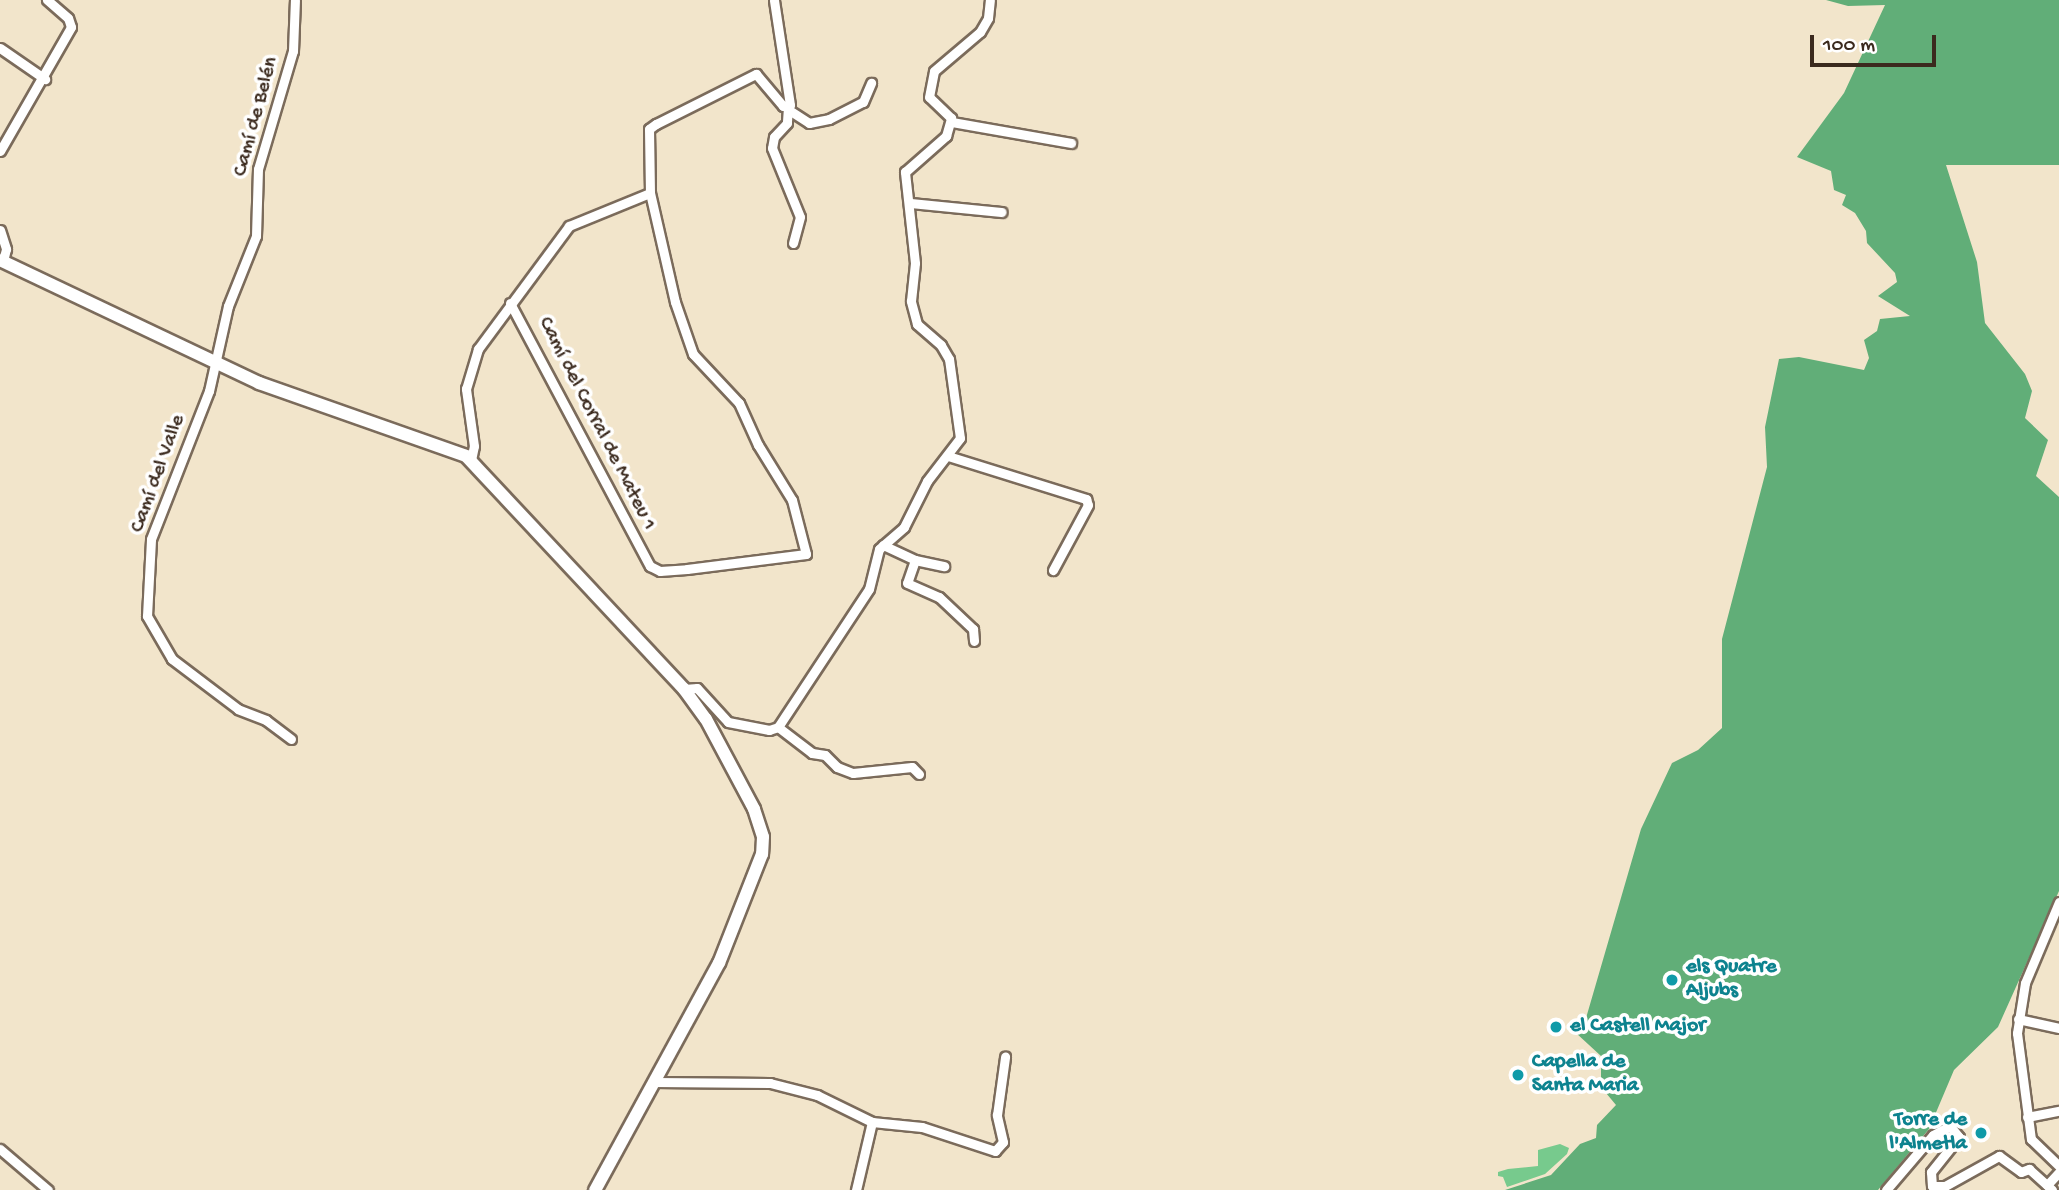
<!DOCTYPE html>
<meta charset="utf-8">
<style>
body{margin:0}
#map{position:relative;width:2059px;height:1190px;overflow:hidden;background:#f2e5cb;font-family:"Gochi Hand",sans-serif}
div>[style]{position:absolute}
.green>*{inset:0;background:#77ca8d}
.forest>*{inset:0;background:#61ae78}
.roads{filter:drop-shadow(2px 0 #7b6b5b) drop-shadow(-2px 0 #7b6b5b) drop-shadow(0 2px #7b6b5b) drop-shadow(0 -2px #7b6b5b)}
.minor>*{height:9px;margin:-4.5px;padding:0 4.5px;transform-origin:4.5px;border-radius:4.5px;background:#fff}
.secondary>*{height:12px;margin:-6px;padding:0 6px;transform-origin:6px;border-radius:6px;background:#fff}
.dots>*{width:19px;height:19px;translate:-50% -50%;box-sizing:border-box;border:4px solid #fff;border-radius:50%}
span{translate:-50% -50%;white-space:nowrap;text-align:center;line-height:1.15;-webkit-text-stroke:7px #fff;paint-order:stroke}
.street-label{font-size:21px;color:#3b2a1e}
.culture-label{font-size:21px;color:#0d838f;font-weight:700}
.left{translate:0 -50%;text-align:left}
.right{translate:-100% -50%;text-align:right}
.scale{position:absolute;left:1810px;top:35px;width:126px;height:32px;box-sizing:border-box;border:4px solid #3b2a1e;border-top:0;padding-left:9px;font-size:21px;line-height:24px;white-space:nowrap;color:#3b2a1e;-webkit-text-stroke:5px #fff;paint-order:stroke}
</style>
<div id="map">
<div class="green">
<div style="clip-path:polygon(1560px 1144px,1569px 1148px,1567px 1154px,1545px 1174px,1507px 1187px,1503px 1177px,1498px 1176px,1498px 1172px,1508px 1169px,1538px 1166px,1538px 1150px)"></div>
</div>
<div class="forest">
<div style="clip-path:polygon(1826px 0,2059px 0,2059px 165px,1946px 165px,1977px 262px,1985px 323px,2025px 374px,2032px 391px,2025px 418px,2048px 440px,2036px 476px,2059px 497px,2059px 891px,1998px 1027px,1954px 1070px,1929px 1129px,1878px 1190px,1505px 1190px,1551px 1175px,1580px 1144px,1596px 1138px,1597px 1125px,1616px 1105px,1601px 1087px,1601px 1056px,1576px 1033px,1584px 1025px,1641px 829px,1672px 763px,1698px 750px,1722px 728px,1722px 639px,1767px 467px,1765px 427px,1779px 359px,1799px 357px,1864px 370px,1869px 358px,1864px 340px,1877px 331px,1880px 319px,1910px 316px,1878px 296px,1897px 282px,1895px 273px,1867px 243px,1866px 231px,1855px 213px,1842px 205px,1846px 195px,1834px 190px,1831px 171px,1797px 157px,1844px 93px,1885px 5px,1848px 6px)"></div>
</div>
<div class="roads">
<div class="minor">
<div style="left:0;top:48px;width:55px;rotate:34.6deg"></div>
<div style="left:788px;top:107px;width:16px;rotate:94deg"></div>
<div style="left:787px;top:123px;width:19px;rotate:133deg"></div>
<div style="left:774px;top:137px;width:11px;rotate:100deg"></div>
<div style="left:772px;top:148px;width:74px;rotate:67.9deg"></div>
<div style="left:800px;top:217px;width:27px;rotate:105deg"></div>
<div style="left:789px;top:110px;width:24px;rotate:33deg"></div>
<div style="left:809px;top:123px;width:20px;rotate:-11deg"></div>
<div style="left:829px;top:119px;width:38px;rotate:-27deg"></div>
<div style="left:863px;top:102px;width:21px;rotate:-67deg"></div>
<div style="left:952px;top:122px;width:121px;rotate:10deg"></div>
<div style="left:0;top:151px;width:143px;rotate:-60.2deg"></div>
<div style="left:71px;top:27px;width:9px;rotate:-108deg"></div>
<div style="left:68px;top:18px;width:28px;rotate:-139deg"></div>
<div style="left:910px;top:203px;width:92px;rotate:5.6deg"></div>
<div style="left:0;top:230px;width:20px;rotate:72deg"></div>
<div style="left:6px;top:249px;width:12px;rotate:104deg"></div>
<div style="left:510px;top:303px;width:298px;rotate:62deg"></div>
<div style="left:650px;top:566px;width:11px;rotate:27deg"></div>
<div style="left:660px;top:571px;width:27px;rotate:-4deg"></div>
<div style="left:687px;top:569px;width:120px;rotate:-7.2deg"></div>
<div style="left:806px;top:554px;width:56px;rotate:-104.5deg"></div>
<div style="left:792px;top:500px;width:65px;rotate:-121.7deg"></div>
<div style="left:758px;top:445px;width:46px;rotate:-114.3deg"></div>
<div style="left:739px;top:403px;width:67px;rotate:-133.2deg"></div>
<div style="left:693px;top:354px;width:55px;rotate:-109.1deg"></div>
<div style="left:675px;top:302px;width:112px;rotate:-102.9deg"></div>
<div style="left:650px;top:193px;width:64px;rotate:-90.9deg"></div>
<div style="left:649px;top:129px;width:9px;rotate:-36deg"></div>
<div style="left:656px;top:124px;width:112px;rotate:-26.6deg"></div>
<div style="left:756px;top:74px;width:42px;rotate:49.8deg"></div>
<div style="left:783px;top:106px;width:7px;rotate:-8deg"></div>
<div style="left:790px;top:105px;width:106px;rotate:-98.7deg"></div>
<div style="left:948px;top:456px;width:145px;rotate:17.3deg"></div>
<div style="left:1086px;top:499px;width:6px;rotate:72deg"></div>
<div style="left:1088px;top:505px;width:74px;rotate:118.3deg"></div>
<div style="left:471px;top:460px;width:14px;rotate:-78deg"></div>
<div style="left:474px;top:446px;width:58px;rotate:-98deg"></div>
<div style="left:466px;top:389px;width:42px;rotate:-73.3deg"></div>
<div style="left:478px;top:349px;width:153px;rotate:-53.5deg"></div>
<div style="left:569px;top:226px;width:87px;rotate:-22.2deg"></div>
<div style="left:883px;top:545px;width:35px;rotate:25deg"></div>
<div style="left:915px;top:560px;width:30px;rotate:12deg"></div>
<div style="left:915px;top:560px;width:24px;rotate:109deg"></div>
<div style="left:907px;top:583px;width:35px;rotate:24deg"></div>
<div style="left:939px;top:597px;width:47px;rotate:43.3deg"></div>
<div style="left:973px;top:629px;width:12px;rotate:85deg"></div>
<div style="left:684px;top:689px;width:13px;rotate:-4deg"></div>
<div style="left:697px;top:688px;width:46px;rotate:47.6deg"></div>
<div style="left:728px;top:722px;width:42px;rotate:11deg"></div>
<div style="left:769px;top:730px;width:9px;rotate:-18deg"></div>
<div style="left:778px;top:727px;width:165px;rotate:-56.6deg"></div>
<div style="left:869px;top:589px;width:41px;rotate:-76deg"></div>
<div style="left:879px;top:549px;width:33px;rotate:-41deg"></div>
<div style="left:904px;top:527px;width:51px;rotate:-63.4deg"></div>
<div style="left:927px;top:481px;width:54px;rotate:-52.5deg"></div>
<div style="left:960px;top:438px;width:80px;rotate:-97.9deg"></div>
<div style="left:949px;top:359px;width:16px;rotate:-120deg"></div>
<div style="left:941px;top:345px;width:32px;rotate:-139deg"></div>
<div style="left:917px;top:324px;width:24px;rotate:-105deg"></div>
<div style="left:911px;top:301px;width:38px;rotate:-84deg"></div>
<div style="left:915px;top:263px;width:92px;rotate:-96.3deg"></div>
<div style="left:905px;top:172px;width:55px;rotate:-41.3deg"></div>
<div style="left:946px;top:136px;width:19px;rotate:-74deg"></div>
<div style="left:951px;top:118px;width:30px;rotate:-136deg"></div>
<div style="left:929px;top:97px;width:26px;rotate:-79deg"></div>
<div style="left:934px;top:71px;width:60px;rotate:-40.3deg"></div>
<div style="left:980px;top:32px;width:16px;rotate:-60deg"></div>
<div style="left:988px;top:18px;width:18px;rotate:-84deg"></div>
<div style="left:778px;top:727px;width:43px;rotate:37.4deg"></div>
<div style="left:812px;top:753px;width:13px;rotate:9deg"></div>
<div style="left:825px;top:755px;width:17px;rotate:45deg"></div>
<div style="left:837px;top:767px;width:17px;rotate:21deg"></div>
<div style="left:853px;top:773px;width:59px;rotate:-5.8deg"></div>
<div style="left:912px;top:767px;width:10px;rotate:45deg"></div>
<div style="left:291px;top:739px;width:31px;rotate:-143deg"></div>
<div style="left:266px;top:720px;width:30px;rotate:-159deg"></div>
<div style="left:238px;top:709px;width:83px;rotate:-142.9deg"></div>
<div style="left:172px;top:659px;width:50px;rotate:-120.2deg"></div>
<div style="left:147px;top:616px;width:77px;rotate:-87deg"></div>
<div style="left:151px;top:539px;width:159px;rotate:-68.6deg"></div>
<div style="left:209px;top:391px;width:87px;rotate:-77.4deg"></div>
<div style="left:228px;top:306px;width:75px;rotate:-68.2deg"></div>
<div style="left:256px;top:236px;width:67px;rotate:-88.3deg"></div>
<div style="left:258px;top:169px;width:123px;rotate:-73.5deg"></div>
<div style="left:293px;top:51px;width:51px;rotate:-87.8deg"></div>
<div style="left:2059px;top:902px;width:88px;rotate:112.8deg"></div>
<div style="left:2025px;top:983px;width:51px;rotate:99.1deg"></div>
<div style="left:2017px;top:1033px;width:107px;rotate:82.5deg"></div>
<div style="left:2031px;top:1139px;width:39px;rotate:44deg"></div>
<div style="left:2018px;top:1019px;width:42px;rotate:12.4deg"></div>
<div style="left:654px;top:1082px;width:116px;rotate:0.5deg"></div>
<div style="left:770px;top:1083px;width:49px;rotate:14.3deg"></div>
<div style="left:817px;top:1095px;width:61px;rotate:26.1deg"></div>
<div style="left:872px;top:1122px;width:50px;rotate:5.7deg"></div>
<div style="left:922px;top:1127px;width:77px;rotate:18.2deg"></div>
<div style="left:995px;top:1151px;width:12px;rotate:-48deg"></div>
<div style="left:1003px;top:1142px;width:28px;rotate:-103deg"></div>
<div style="left:997px;top:1115px;width:59px;rotate:-82.1deg"></div>
<div style="left:2027px;top:1117px;width:33px;rotate:-11deg"></div>
<div style="left:0;top:1149px;width:63px;rotate:40.5deg"></div>
<div style="left:2047px;top:1185px;width:18px;rotate:-47deg"></div>
<div style="left:856px;top:1190px;width:70px;rotate:-76.8deg"></div>
<div style="left:1886px;top:1190px;width:72px;rotate:-49.5deg"></div>
<div style="left:1933px;top:1135px;width:19px;rotate:-28deg"></div>
<div style="left:1950px;top:1126px;width:14px;rotate:51deg"></div>
<div style="left:1959px;top:1137px;width:45px;rotate:128.7deg"></div>
<div style="left:1931px;top:1172px;width:14px;rotate:86deg"></div>
<div style="left:1932px;top:1186px;width:13px"></div>
<div style="left:1945px;top:1186px;width:62px;rotate:-29.1deg"></div>
<div style="left:1999px;top:1156px;width:27px;rotate:36deg"></div>
<div style="left:2021px;top:1172px;width:9px;rotate:-21deg"></div>
<div style="left:2029px;top:1169px;width:31px;rotate:42deg"></div>
</div>
<div class="secondary">
<div style="left:0;top:260px;width:287px;rotate:25.4deg"></div>
<div style="left:259px;top:383px;width:219px;rotate:19.4deg"></div>
<div style="left:466px;top:456px;width:319px;rotate:46.9deg"></div>
<div style="left:684px;top:689px;width:37px;rotate:54deg"></div>
<div style="left:706px;top:719px;width:102px;rotate:61.9deg"></div>
<div style="left:754px;top:809px;width:29px;rotate:72deg"></div>
<div style="left:763px;top:837px;width:17px;rotate:93deg"></div>
<div style="left:762px;top:854px;width:117px;rotate:111.5deg"></div>
<div style="left:719px;top:963px;width:259px;rotate:118.6deg"></div>
</div>
</div>
<div class="dots">
<div style="left:1672px;top:980px;background:#0f9aa8"></div>
<div style="left:1556px;top:1027px;background:#0f9aa8"></div>
<div style="left:1518px;top:1075px;background:#0f9aa8"></div>
<div style="left:1981px;top:1133px;background:#0f9aa8"></div>
</div>
<div class="street-label">
<span style="left:257px;top:117px;rotate:-75deg">Camí de Belén</span>
<span style="left:596px;top:424px;rotate:63deg">Camí del Corral de Mateu 1</span>
<span style="left:159px;top:474px;rotate:-70deg">Camí del Valle</span>
</div>
<div class="culture-label">
<span class="left" style="left:1686px;top:980px">els Quatre<br>Aljubs</span>
<span class="left" style="left:1570px;top:1027px">el Castell Major</span>
<span class="left" style="left:1532px;top:1075px">Capella de<br>Santa Maria</span>
<span class="right" style="left:1967px;top:1133px">Torre de<br>l'Almetla</span>
</div>
<div class="scale">100 m</div>
</div>
